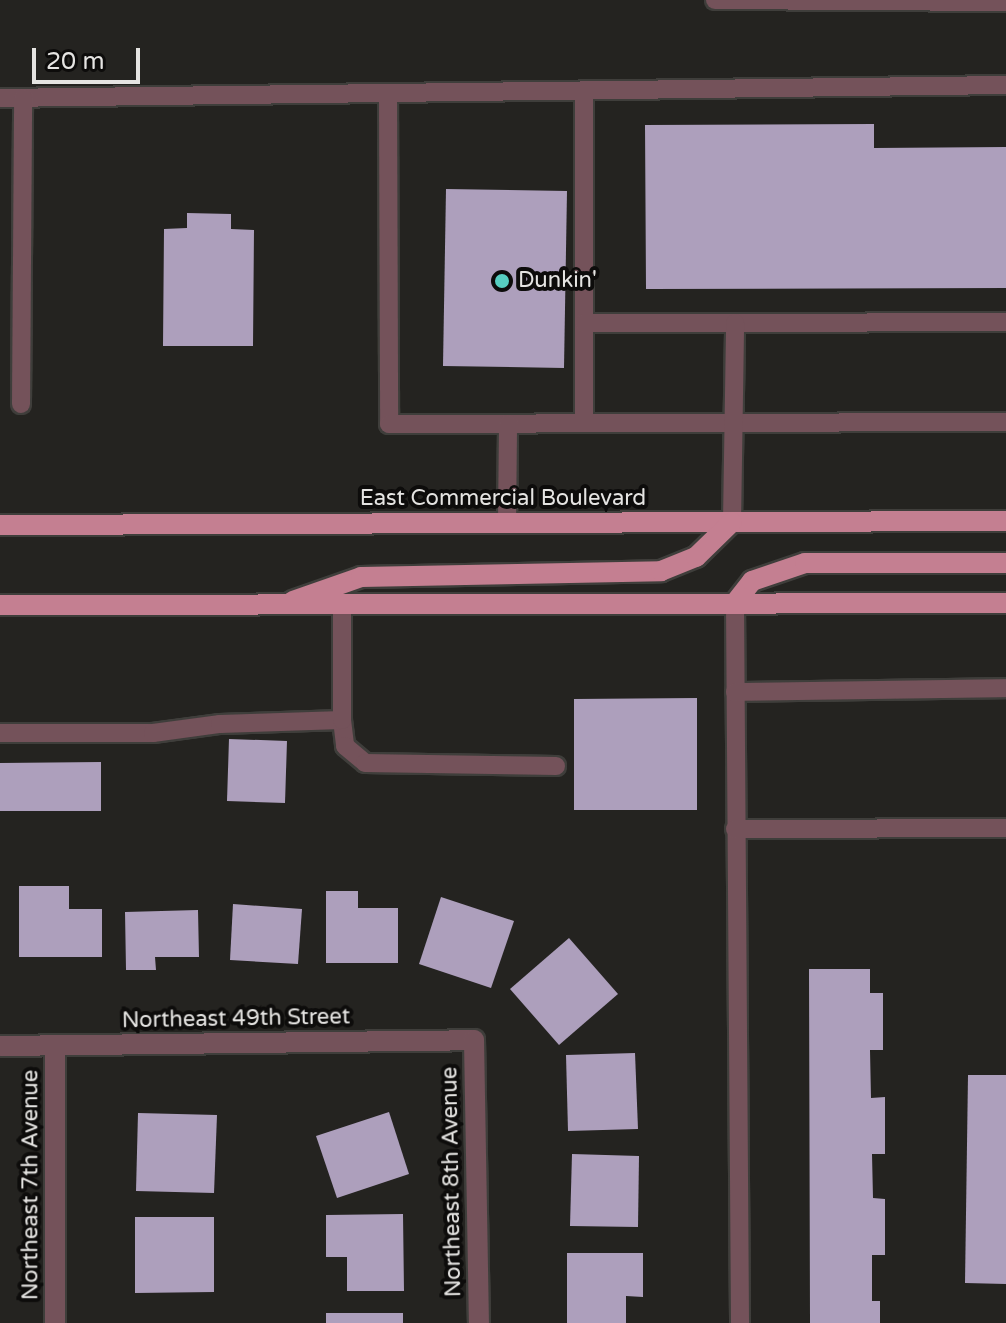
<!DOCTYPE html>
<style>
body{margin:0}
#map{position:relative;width:1006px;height:1323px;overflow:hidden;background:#242320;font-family:"Varela Round",sans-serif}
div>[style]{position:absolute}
.building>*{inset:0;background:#ad9fbc}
.roads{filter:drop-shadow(2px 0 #3f3e3b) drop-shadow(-2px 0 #3f3e3b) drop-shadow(0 2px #3f3e3b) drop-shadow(0 -2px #3f3e3b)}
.service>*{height:18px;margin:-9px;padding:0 9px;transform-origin:9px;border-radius:9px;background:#74525a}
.minor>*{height:20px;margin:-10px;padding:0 10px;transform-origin:10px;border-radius:10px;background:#74525a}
.primary>*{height:20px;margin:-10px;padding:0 10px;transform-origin:10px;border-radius:10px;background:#c47f91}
.dots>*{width:22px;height:22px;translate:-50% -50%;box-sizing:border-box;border:4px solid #0d0c0b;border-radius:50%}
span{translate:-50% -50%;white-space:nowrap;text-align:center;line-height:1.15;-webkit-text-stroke:8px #0d0c0b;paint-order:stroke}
.poi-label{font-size:22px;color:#e5e4e2}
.left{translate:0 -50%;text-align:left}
.street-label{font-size:22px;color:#e5e4e2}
.scale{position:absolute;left:32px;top:48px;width:108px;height:36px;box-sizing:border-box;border:4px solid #e5e4e2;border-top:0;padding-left:10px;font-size:24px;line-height:28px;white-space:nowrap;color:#e5e4e2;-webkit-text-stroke:6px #0d0c0b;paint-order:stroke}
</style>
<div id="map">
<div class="building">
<div style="clip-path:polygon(874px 124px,874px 148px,1006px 147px,1006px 288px,646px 289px,645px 125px)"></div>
<div style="clip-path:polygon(446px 189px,567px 191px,564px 368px,443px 366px)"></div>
<div style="clip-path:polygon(187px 213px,231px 214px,231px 229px,254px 230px,253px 346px,163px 346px,164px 229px,187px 228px)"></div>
<div style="clip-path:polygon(697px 698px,697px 810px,574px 810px,574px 699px)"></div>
<div style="clip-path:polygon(229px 739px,287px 741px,285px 803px,227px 801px)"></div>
<div style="clip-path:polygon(101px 762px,101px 811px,0 811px,0 763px)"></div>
<div style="clip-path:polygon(19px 886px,69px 886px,69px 909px,102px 909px,102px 957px,19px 957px)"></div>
<div style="clip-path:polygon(326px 891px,358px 891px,358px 908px,398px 908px,398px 963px,326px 963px)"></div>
<div style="clip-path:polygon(441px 897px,514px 921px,491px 988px,419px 964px)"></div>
<div style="clip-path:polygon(233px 904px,302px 909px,298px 964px,230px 960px)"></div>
<div style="clip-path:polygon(198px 910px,199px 957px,155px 957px,156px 970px,126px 970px,125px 912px)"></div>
<div style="clip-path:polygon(569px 938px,618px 994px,559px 1045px,510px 989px)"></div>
<div style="clip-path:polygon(809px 969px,870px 969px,870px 993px,883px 993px,883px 1050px,870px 1050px,871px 1098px,885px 1097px,885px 1154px,872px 1154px,873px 1198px,885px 1199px,885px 1255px,872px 1255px,872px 1301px,880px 1301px,880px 1323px,810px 1323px)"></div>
<div style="clip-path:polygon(635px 1053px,638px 1129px,568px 1131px,566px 1055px)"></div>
<div style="clip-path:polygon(968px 1075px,1006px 1075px,1006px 1284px,965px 1283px)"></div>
<div style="clip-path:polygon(389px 1112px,409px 1174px,337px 1198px,316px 1136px)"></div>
<div style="clip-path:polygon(138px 1113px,217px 1115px,214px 1193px,136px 1191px)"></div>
<div style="clip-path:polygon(572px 1154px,639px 1156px,638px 1227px,570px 1226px)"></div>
<div style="clip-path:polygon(403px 1214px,404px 1291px,347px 1291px,347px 1257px,326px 1257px,326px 1215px)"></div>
<div style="clip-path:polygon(135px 1217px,214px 1217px,214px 1292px,135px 1293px)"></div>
<div style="clip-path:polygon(567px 1253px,643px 1253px,643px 1297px,626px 1296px,626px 1323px,567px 1323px)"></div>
<div style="clip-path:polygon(326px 1313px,403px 1313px,403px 1323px,326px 1323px)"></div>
</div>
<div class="roads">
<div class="service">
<div style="left:715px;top:0;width:291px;rotate:0.4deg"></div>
<div style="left:584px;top:90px;width:333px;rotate:90deg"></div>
<div style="left:388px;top:93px;width:331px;rotate:89.8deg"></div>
<div style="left:389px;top:424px;width:617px;rotate:-0.19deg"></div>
<div style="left:0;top:98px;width:1006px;rotate:-0.74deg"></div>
<div style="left:584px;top:323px;width:422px;rotate:-0.1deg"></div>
<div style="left:21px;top:404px;width:306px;rotate:-89.6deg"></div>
<div style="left:732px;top:522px;width:199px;rotate:-89.1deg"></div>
<div style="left:507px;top:523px;width:99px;rotate:-89.4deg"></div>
<div style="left:735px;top:603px;width:720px;rotate:89.6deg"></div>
<div style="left:735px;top:692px;width:271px;rotate:-0.8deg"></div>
<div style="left:342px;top:720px;width:26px;rotate:83deg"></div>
<div style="left:345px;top:746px;width:26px;rotate:40deg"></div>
<div style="left:365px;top:763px;width:191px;rotate:0.9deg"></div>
<div style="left:0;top:733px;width:153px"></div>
<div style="left:153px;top:733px;width:68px;rotate:-7.7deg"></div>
<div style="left:220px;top:724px;width:122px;rotate:-1.9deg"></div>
<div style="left:342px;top:720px;width:116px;rotate:-90deg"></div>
<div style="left:735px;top:829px;width:271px;rotate:-0.2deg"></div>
</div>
<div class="minor">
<div style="left:0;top:1046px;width:474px;rotate:-0.7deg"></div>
<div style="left:474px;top:1040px;width:283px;rotate:89deg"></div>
<div style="left:55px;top:1323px;width:277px;rotate:-90deg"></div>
</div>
<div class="primary">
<div style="left:0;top:525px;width:1006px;rotate:-0.23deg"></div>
<div style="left:293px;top:601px;width:72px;rotate:-19.4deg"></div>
<div style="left:361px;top:577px;width:300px;rotate:-1.1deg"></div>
<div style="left:661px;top:571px;width:38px;rotate:-22deg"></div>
<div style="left:696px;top:557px;width:50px;rotate:-44.2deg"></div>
<div style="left:735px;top:603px;width:28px;rotate:-52deg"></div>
<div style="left:752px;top:581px;width:56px;rotate:-18.8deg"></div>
<div style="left:805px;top:563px;width:201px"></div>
<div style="left:0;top:605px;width:1006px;rotate:-0.11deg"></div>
</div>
</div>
<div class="dots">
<div style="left:502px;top:281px;background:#57cec1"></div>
</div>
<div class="poi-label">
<span class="left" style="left:518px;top:281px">Dunkin'</span>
</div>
<div class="street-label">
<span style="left:503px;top:499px">East Commercial Boulevard</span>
<span style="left:236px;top:1019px;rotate:-1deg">Northeast 49th Street</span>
<span style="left:452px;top:1182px;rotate:-91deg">Northeast 8th Avenue</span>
<span style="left:31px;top:1185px;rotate:-90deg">Northeast 7th Avenue</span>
</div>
<div class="scale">20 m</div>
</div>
